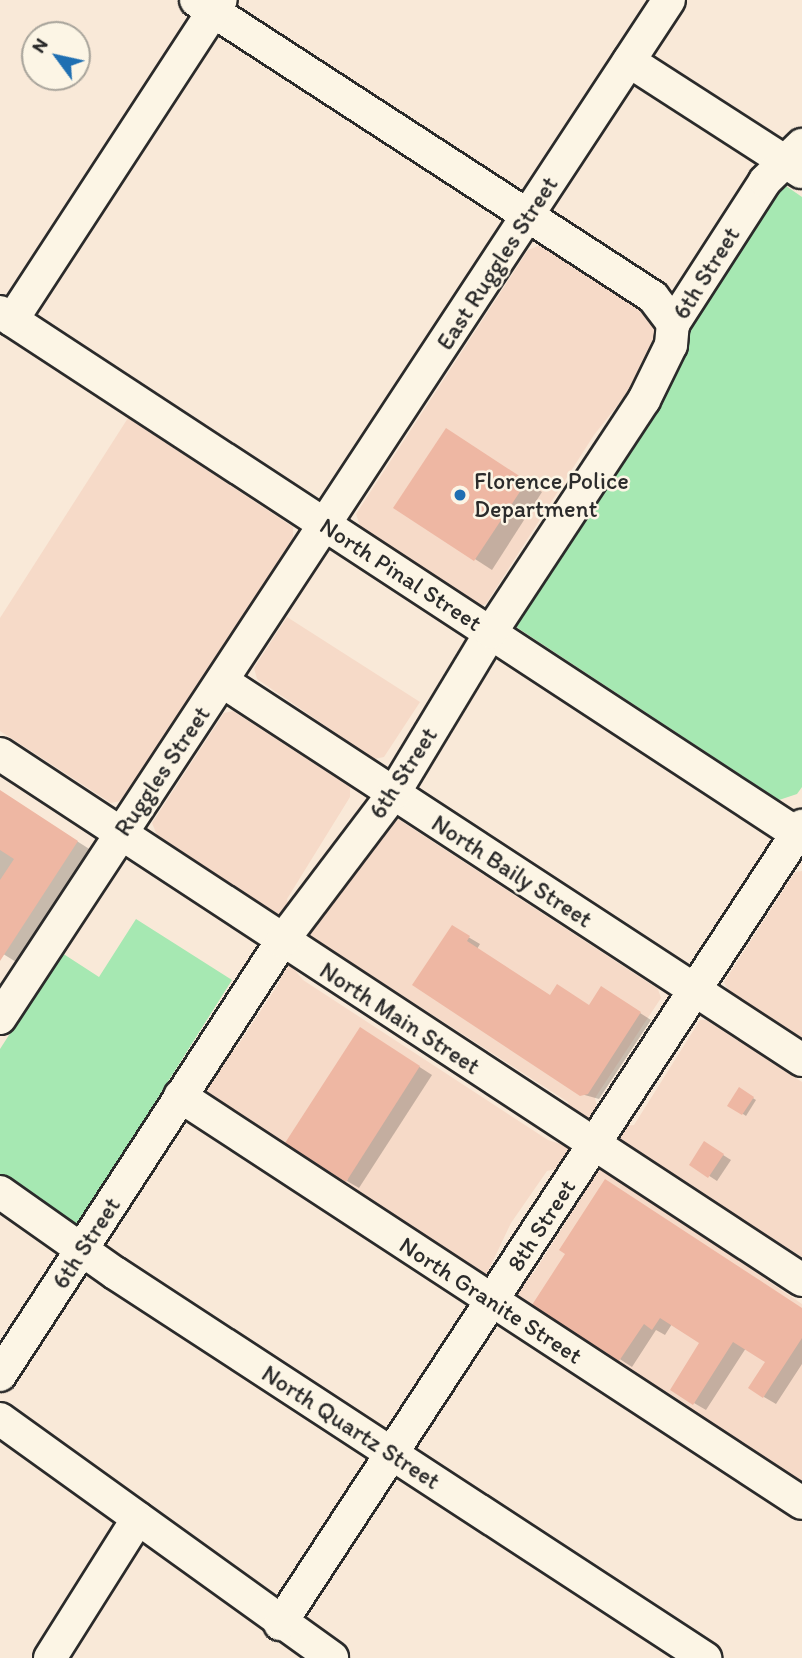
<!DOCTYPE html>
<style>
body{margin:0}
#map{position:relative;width:802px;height:1658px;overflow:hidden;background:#f9e9d8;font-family:Itim,sans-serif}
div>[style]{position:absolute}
.built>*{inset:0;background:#f6dac8}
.green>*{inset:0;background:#a6e8b2}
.shadow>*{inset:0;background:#0003}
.building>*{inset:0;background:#eeb7a3}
.roads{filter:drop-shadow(2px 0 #2b2b2b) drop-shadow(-2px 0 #2b2b2b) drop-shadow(0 2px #2b2b2b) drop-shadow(0 -2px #2b2b2b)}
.minor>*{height:32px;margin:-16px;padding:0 16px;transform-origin:16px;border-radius:16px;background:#fcf5e5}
.dots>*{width:19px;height:19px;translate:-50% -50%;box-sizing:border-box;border:4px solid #fcf5e5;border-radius:50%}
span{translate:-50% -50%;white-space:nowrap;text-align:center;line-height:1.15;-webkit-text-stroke:5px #fcf5e5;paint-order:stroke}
.street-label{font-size:24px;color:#2b2b2b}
.poi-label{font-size:24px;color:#2b2b2b}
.left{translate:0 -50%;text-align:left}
.north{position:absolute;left:21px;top:21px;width:70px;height:70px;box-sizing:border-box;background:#fcf5e5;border:2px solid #a8a49b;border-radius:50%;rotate:303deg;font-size:19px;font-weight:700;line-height:28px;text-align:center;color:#2b2b2b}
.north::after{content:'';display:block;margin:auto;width:24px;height:32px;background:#1f6fb2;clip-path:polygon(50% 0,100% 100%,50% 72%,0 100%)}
</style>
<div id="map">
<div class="built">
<div style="clip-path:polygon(543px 244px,647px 312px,659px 324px,660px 341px,643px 373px,594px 435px,486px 604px,479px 606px,360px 526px,356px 514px,528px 250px)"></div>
<div style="clip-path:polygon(128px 418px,293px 527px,293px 538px,121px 801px,111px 803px,0 731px,0 618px)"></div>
<div style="clip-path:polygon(287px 617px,420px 702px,384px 757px,374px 759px,257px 679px,254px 668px)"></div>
<div style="clip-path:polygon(233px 711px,350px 787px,350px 797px,287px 899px,289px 907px,275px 919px,259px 902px,157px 835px,152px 823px,224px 713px)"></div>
<div style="clip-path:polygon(395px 817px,658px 989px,661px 998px,595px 1098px,598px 1111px,592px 1120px,584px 1121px,571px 1114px,568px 1102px,324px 945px,316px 946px,307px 940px,305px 931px,311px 922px,320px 919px,384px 820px)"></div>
<div style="clip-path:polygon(802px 871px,802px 1038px,727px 989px,724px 982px,795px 872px)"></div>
<div style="clip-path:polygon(291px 965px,303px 980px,548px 1140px,567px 1146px,569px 1153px,560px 1168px,547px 1171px,511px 1223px,481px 1286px,196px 1097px,238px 1045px,279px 983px,284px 967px)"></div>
<div style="clip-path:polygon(700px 1020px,706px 1020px,802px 1082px,802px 1257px,737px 1216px,729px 1216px,713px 1206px,710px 1197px,634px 1149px,619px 1145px,615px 1136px,622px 1126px,634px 1125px)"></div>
<div style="clip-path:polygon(601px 1167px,802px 1304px,802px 1495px,507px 1301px,535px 1271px,589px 1185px,587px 1180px)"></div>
</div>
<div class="green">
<div style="clip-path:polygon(776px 179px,802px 197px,802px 787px,797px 794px,779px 800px,513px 625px)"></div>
<div style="clip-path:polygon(136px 919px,232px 980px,77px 1226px,0 1177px,0 1049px,62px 953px,99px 977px)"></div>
</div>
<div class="shadow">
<div style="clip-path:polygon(463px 440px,542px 492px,492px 570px,396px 508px)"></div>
<div style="clip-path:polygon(0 792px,94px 852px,21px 965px,0 952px)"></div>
<div style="clip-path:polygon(453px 928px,480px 944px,477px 949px,551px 997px,590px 1007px,612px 995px,651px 1020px,599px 1099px,581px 1094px)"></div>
<div style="clip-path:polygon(373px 1037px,432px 1075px,359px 1188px,347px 1181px)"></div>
<div style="clip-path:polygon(740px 1090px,756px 1100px,746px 1116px,730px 1105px)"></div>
<div style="clip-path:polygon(712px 1148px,731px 1160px,717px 1181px,691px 1164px)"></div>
<div style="clip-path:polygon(535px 1304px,802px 1309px,802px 1364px,776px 1404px,764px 1397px,767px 1361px,746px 1348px,706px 1410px,694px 1403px,701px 1343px,672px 1324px,665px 1335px,656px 1330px,632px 1367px)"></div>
</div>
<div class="building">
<div style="clip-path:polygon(446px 428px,527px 481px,474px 561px,393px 508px)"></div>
<div style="clip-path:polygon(0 790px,78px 841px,0 961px,0 880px,14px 859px,0 850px)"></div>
<div style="clip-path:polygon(452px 925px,470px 936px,467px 941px,550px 995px,557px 984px,589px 1005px,601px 986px,641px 1012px,588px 1094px,580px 1096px,412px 985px)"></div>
<div style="clip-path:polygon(360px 1027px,420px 1066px,346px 1182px,285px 1143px)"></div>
<div style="clip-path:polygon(739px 1087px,754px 1097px,742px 1115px,727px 1106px)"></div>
<div style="clip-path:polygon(704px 1141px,724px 1154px,708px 1178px,689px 1165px)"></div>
<div style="clip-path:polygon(605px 1179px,802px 1308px,802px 1338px,763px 1398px,748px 1388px,765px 1362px,733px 1342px,693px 1405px,670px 1390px,699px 1343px,660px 1318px,652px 1330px,644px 1324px,619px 1361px,532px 1305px,565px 1254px,559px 1250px)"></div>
</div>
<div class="roads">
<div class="minor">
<div style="left:196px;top:0;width:545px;rotate:33.02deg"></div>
<div style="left:653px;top:297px;width:34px;rotate:53deg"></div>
<div style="left:629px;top:61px;width:205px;rotate:32.8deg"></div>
<div style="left:0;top:312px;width:959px;rotate:33.21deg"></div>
<div style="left:12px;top:320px;width:382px;rotate:-56.9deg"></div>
<div style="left:222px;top:681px;width:693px;rotate:33.16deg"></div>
<div style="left:0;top:754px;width:959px;rotate:33.26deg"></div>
<div style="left:0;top:1018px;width:1218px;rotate:-56.69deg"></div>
<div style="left:180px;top:1096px;width:743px;rotate:33.2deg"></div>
<div style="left:0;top:1192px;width:141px;rotate:35.2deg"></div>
<div style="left:115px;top:1273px;width:705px;rotate:33.13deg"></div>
<div style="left:0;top:1375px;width:518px;rotate:-56.99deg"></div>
<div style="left:282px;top:941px;width:186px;rotate:-52.9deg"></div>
<div style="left:394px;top:793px;width:188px;rotate:-58.9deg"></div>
<div style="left:491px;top:632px;width:278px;rotate:-56.6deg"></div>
<div style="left:644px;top:400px;width:61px;rotate:-63.9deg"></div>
<div style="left:671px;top:345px;width:21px;rotate:-85deg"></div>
<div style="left:673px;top:324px;width:170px;rotate:-57.2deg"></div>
<div style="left:765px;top:181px;width:52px;rotate:-44.2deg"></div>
<div style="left:0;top:1419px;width:409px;rotate:35.7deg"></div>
<div style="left:280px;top:1624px;width:954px;rotate:-56.81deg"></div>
<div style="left:50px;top:1658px;width:165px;rotate:-57.8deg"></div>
</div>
</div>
<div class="dots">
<div style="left:460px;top:495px;background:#1f6fb2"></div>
</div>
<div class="street-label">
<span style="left:497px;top:263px;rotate:-57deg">East Ruggles Street</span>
<span style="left:706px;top:273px;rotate:-58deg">6th Street</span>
<span style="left:401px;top:574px;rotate:33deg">North Pinal Street</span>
<span style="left:162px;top:771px;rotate:-56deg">Ruggles Street</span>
<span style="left:403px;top:773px;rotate:-57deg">6th Street</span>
<span style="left:512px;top:871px;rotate:33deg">North Baily Street</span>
<span style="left:400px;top:1018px;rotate:33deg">North Main Street</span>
<span style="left:541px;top:1225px;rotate:-57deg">8th Street</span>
<span style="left:86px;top:1243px;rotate:-57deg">6th Street</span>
<span style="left:491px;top:1300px;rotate:33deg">North Granite Street</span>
<span style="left:351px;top:1427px;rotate:33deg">North Quartz Street</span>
</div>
<div class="poi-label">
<span class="left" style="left:474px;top:495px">Florence Police<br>Department</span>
</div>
<div class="north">N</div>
</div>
